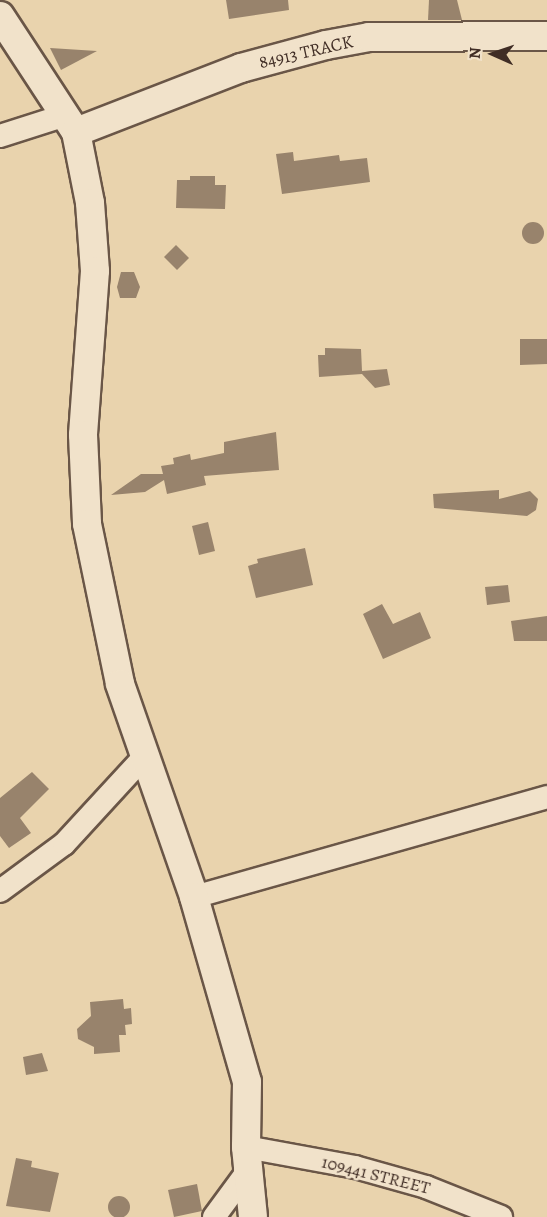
<!DOCTYPE html>
<style>
body{margin:0}
#map{position:relative;width:547px;height:1217px;overflow:hidden;background:#e9d3ad;font-family:Alegreya,serif}
div>[style]{position:absolute}
.building>*{inset:0;background:#98836c}
.round{border-radius:50%}
.roads{filter:drop-shadow(2px 0 #6a5647) drop-shadow(-2px 0 #6a5647) drop-shadow(0 2px #6a5647) drop-shadow(0 -2px #6a5647)}
.minor>*{height:22px;margin:-11px;padding:0 11px;transform-origin:11px;border-radius:11px;background:#f1e2ca}
.tertiary>*{height:28px;margin:-14px;padding:0 14px;transform-origin:14px;border-radius:14px;background:#f1e2ca}
span{translate:-50% -50%;white-space:nowrap;text-align:center;line-height:1.15;-webkit-text-stroke:4.5px #f1e2ca;paint-order:stroke}
.street-label{font-size:18px;color:#402d25}
.north{position:absolute;left:463px;top:24px;width:60px;height:60px;-webkit-text-stroke:4px #f1e2ca;paint-order:stroke;rotate:273deg;font-size:16px;font-weight:700;line-height:24px;text-align:center;color:#402d25}
.north::after{content:'';display:block;margin:auto;width:21px;height:27px;background:#402d25;clip-path:polygon(50% 0,100% 100%,50% 72%,0 100%)}
</style>
<div id="map">
<div class="building">
<div style="clip-path:polygon(226px 0,288px 0,289px 10px,229px 19px)"></div>
<div style="clip-path:polygon(429px 0,457px 0,462px 20px,428px 20px)"></div>
<div style="clip-path:polygon(50px 48px,97px 51px,61px 70px)"></div>
<div style="clip-path:polygon(293px 152px,294px 161px,339px 155px,340px 161px,367px 158px,370px 182px,282px 194px,276px 154px)"></div>
<div style="clip-path:polygon(190px 176px,215px 176px,215px 185px,226px 185px,225px 209px,176px 208px,177px 180px,190px 180px)"></div>
<div class="round" style="left:522px;top:222px;width:22px;height:22px"></div>
<div style="clip-path:polygon(176px 245px,189px 258px,177px 270px,164px 257px)"></div>
<div style="clip-path:polygon(121px 272px,134px 272px,140px 287px,136px 298px,120px 298px,117px 287px)"></div>
<div style="clip-path:polygon(520px 339px,547px 339px,547px 364px,520px 365px)"></div>
<div style="clip-path:polygon(325px 348px,361px 349px,362px 371px,387px 369px,390px 385px,375px 388px,362px 374px,319px 377px,318px 355px,325px 355px)"></div>
<div style="clip-path:polygon(276px 432px,279px 470px,204px 476px,206px 485px,167px 494px,164px 480px,145px 492px,111px 495px,141px 474px,163px 474px,161px 466px,174px 464px,173px 458px,190px 454px,191px 460px,224px 453px,224px 442px)"></div>
<div style="clip-path:polygon(499px 490px,499px 499px,530px 491px,538px 499px,536px 510px,527px 516px,434px 508px,433px 494px)"></div>
<div style="clip-path:polygon(208px 522px,215px 551px,199px 555px,192px 526px)"></div>
<div style="clip-path:polygon(305px 548px,313px 585px,256px 598px,248px 566px,258px 563px,257px 559px)"></div>
<div style="clip-path:polygon(508px 585px,510px 602px,487px 605px,485px 587px)"></div>
<div style="clip-path:polygon(382px 604px,393px 624px,420px 612px,431px 638px,383px 659px,363px 614px)"></div>
<div style="clip-path:polygon(547px 616px,547px 641px,514px 641px,511px 621px)"></div>
<div style="clip-path:polygon(32px 772px,49px 789px,20px 818px,31px 833px,9px 848px,0 836px,0 798px)"></div>
<div style="clip-path:polygon(123px 999px,124px 1009px,131px 1008px,132px 1024px,125px 1025px,126px 1035px,119px 1035px,120px 1052px,94px 1054px,94px 1047px,78px 1039px,77px 1029px,91px 1016px,90px 1002px)"></div>
<div style="clip-path:polygon(42px 1053px,48px 1071px,26px 1075px,23px 1057px)"></div>
<div style="clip-path:polygon(16px 1158px,32px 1161px,31px 1167px,59px 1173px,50px 1212px,6px 1206px)"></div>
<div style="clip-path:polygon(197px 1184px,202px 1211px,174px 1217px,168px 1190px)"></div>
<div class="round" style="left:108px;top:1196px;width:22px;height:22px"></div>
</div>
<div class="roads">
<div class="minor">
<div style="left:0;top:136px;width:69px;rotate:-17.7deg"></div>
<div style="left:0;top:891px;width:79px;rotate:-36.3deg"></div>
<div style="left:64px;top:844px;width:118px;rotate:-47.4deg"></div>
<div style="left:194px;top:897px;width:367px;rotate:-15.8deg"></div>
<div style="left:214px;top:1217px;width:52px;rotate:-53.6deg"></div>
<div style="left:245px;top:1175px;width:28px;rotate:-88deg"></div>
<div style="left:246px;top:1147px;width:111px;rotate:10.4deg"></div>
<div style="left:355px;top:1167px;width:74px;rotate:15.7deg"></div>
<div style="left:426px;top:1187px;width:81px;rotate:21.8deg"></div>
</div>
<div class="tertiary">
<div style="left:0;top:16px;width:139px;rotate:56.8deg"></div>
<div style="left:76px;top:132px;width:72px;rotate:78.8deg"></div>
<div style="left:90px;top:203px;width:68px;rotate:85.8deg"></div>
<div style="left:95px;top:271px;width:164px;rotate:94.2deg"></div>
<div style="left:83px;top:435px;width:89px;rotate:87.4deg"></div>
<div style="left:87px;top:524px;width:163px;rotate:78.3deg"></div>
<div style="left:120px;top:684px;width:225px;rotate:70.8deg"></div>
<div style="left:194px;top:897px;width:192px;rotate:74deg"></div>
<div style="left:247px;top:1082px;width:65px;rotate:90.9deg"></div>
<div style="left:246px;top:1147px;width:70px;rotate:84.3deg"></div>
<div style="left:76px;top:132px;width:177px;rotate:-21.2deg"></div>
<div style="left:241px;top:68px;width:88px;rotate:-15.1deg"></div>
<div style="left:326px;top:45px;width:44px;rotate:-10.5deg"></div>
<div style="left:369px;top:37px;width:178px;rotate:-0.3deg"></div>
</div>
</div>
<div class="street-label">
<span style="left:306px;top:52px;rotate:-13deg">84913 TRACK</span>
<span style="left:376px;top:1175px;rotate:14deg">109441 STREET</span>
</div>
<div class="north">N</div>
</div>
